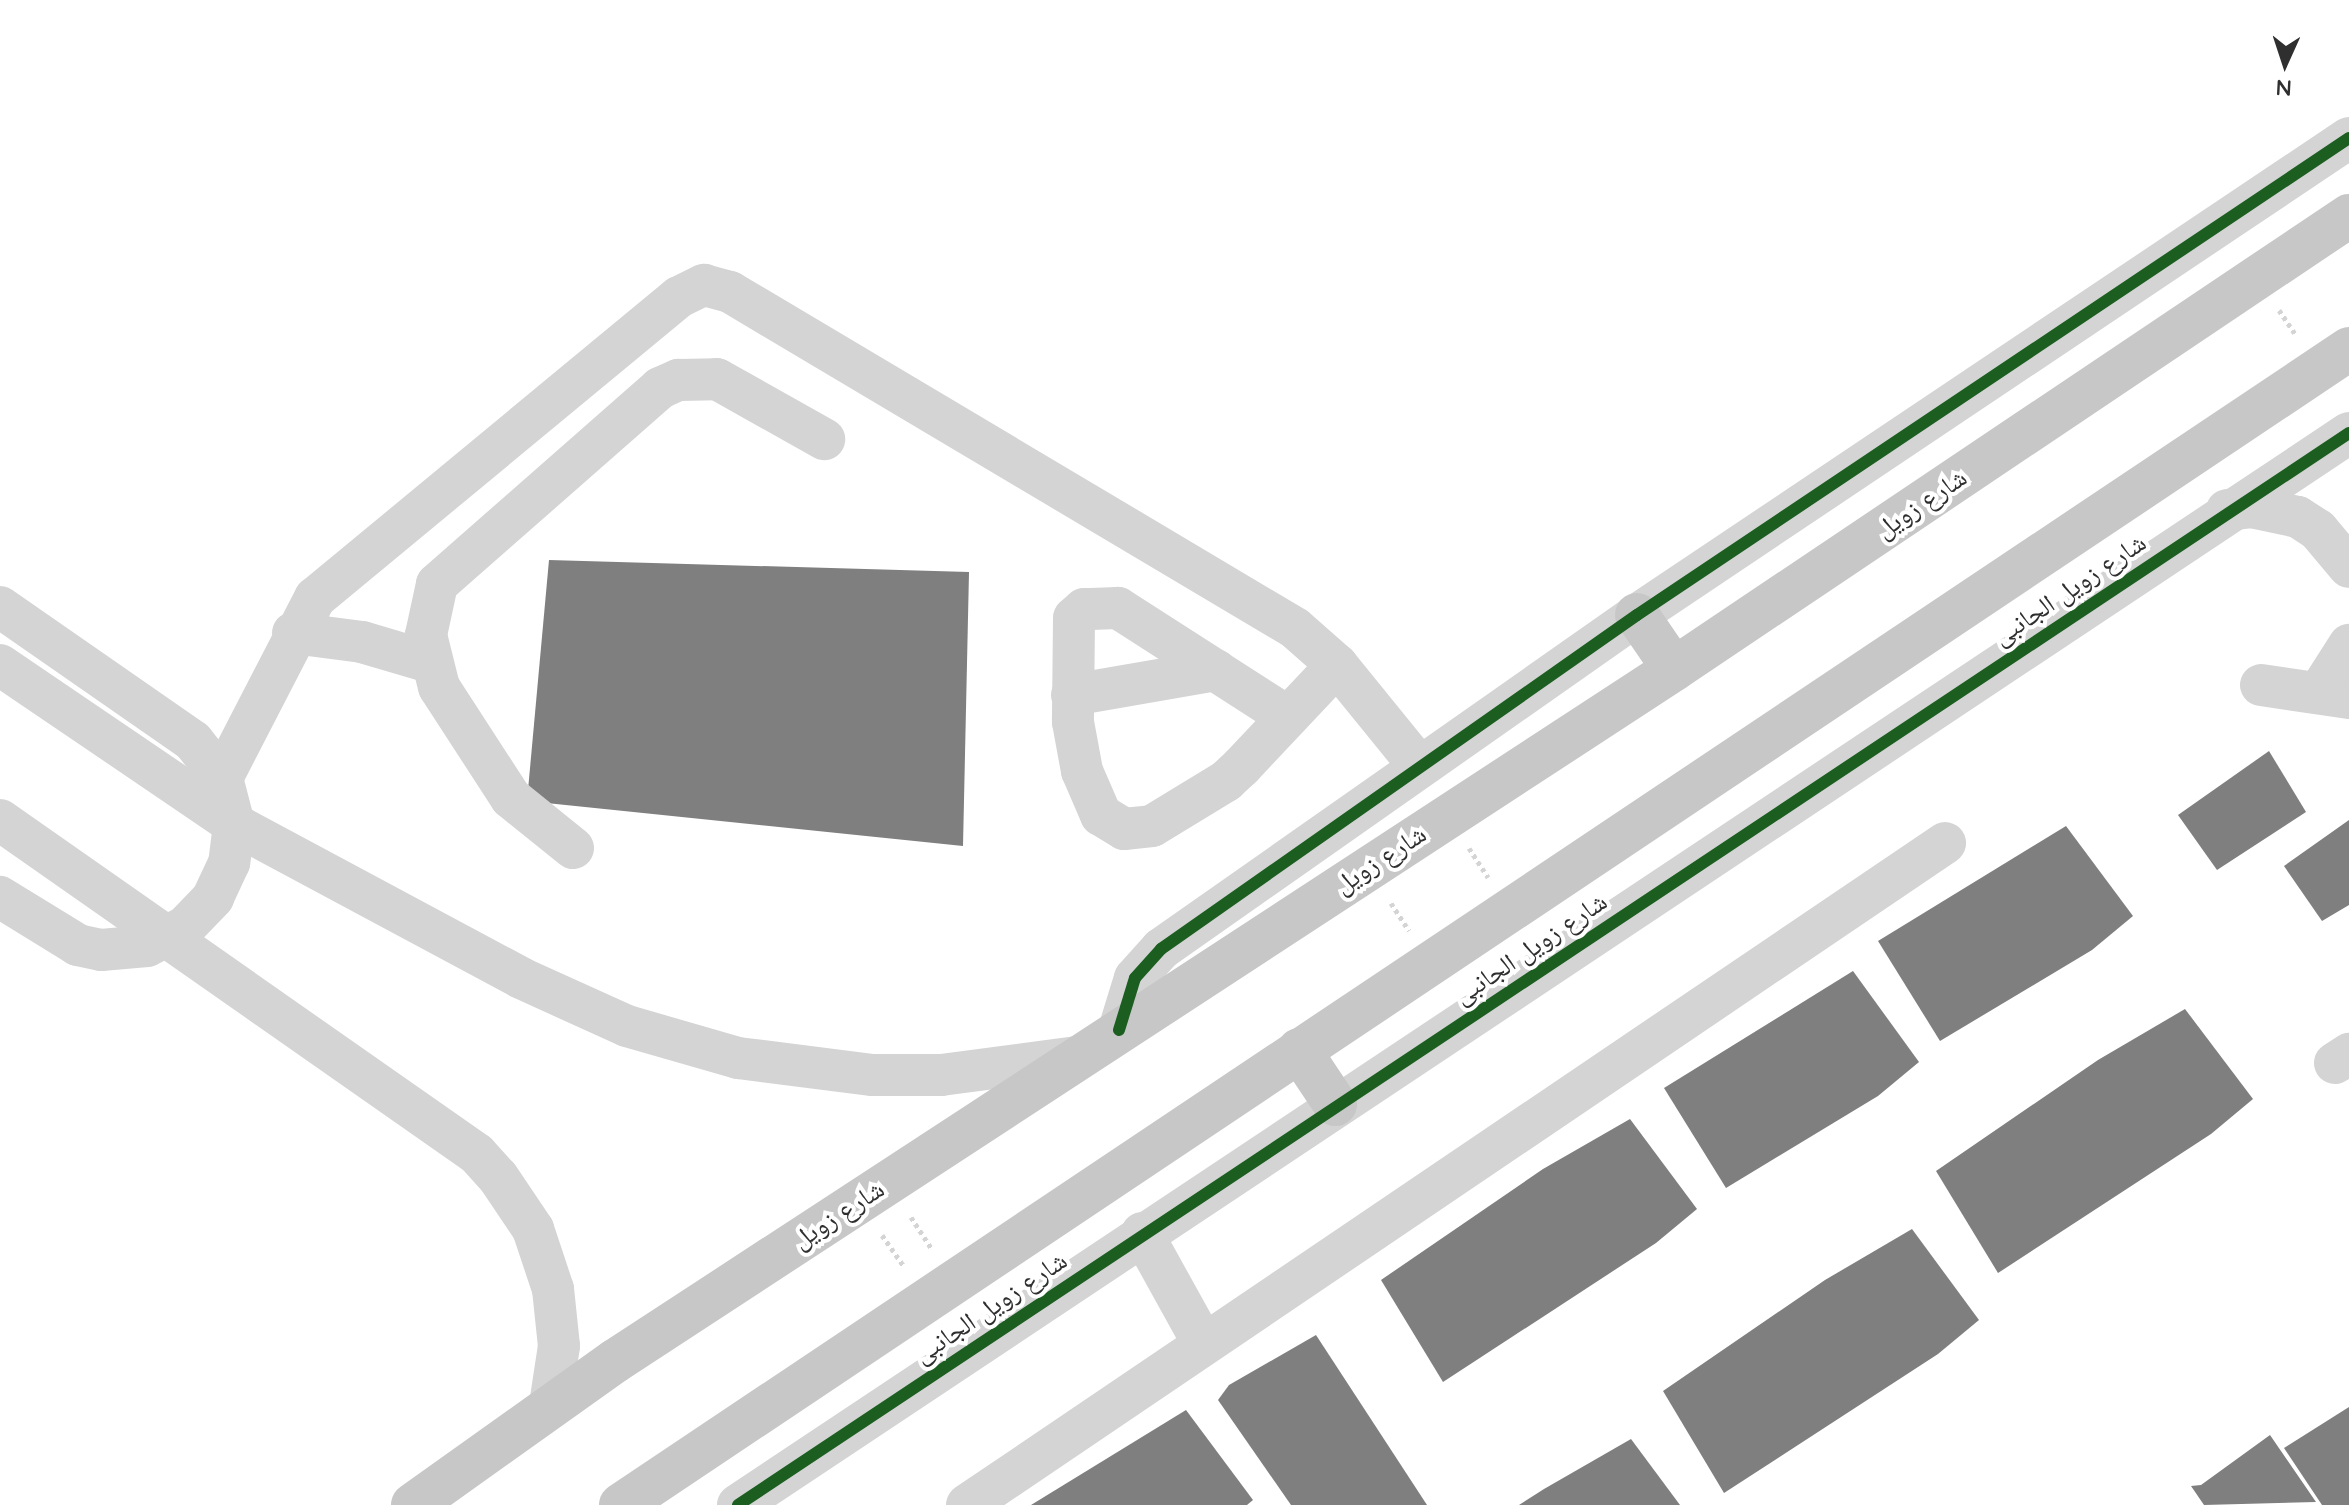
<!DOCTYPE html>
<meta charset="utf-8">
<style>
body{margin:0}
#map{position:relative;width:2349px;height:1505px;overflow:hidden;background:#fff;font-family:Quicksand,"Noto Naskh Arabic",sans-serif}
div>[style]{position:absolute}
.building>*{inset:0;background:#7f7f7f}
.path>*{height:5px;margin-top:-2.5px;transform-origin:0;background:repeating-linear-gradient(90deg,#d4d4d4 0 4px,transparent 0 8px)}
.minor>*{height:42px;margin:-21px;padding:0 21px;transform-origin:21px;border-radius:21px;background:#d4d4d4}
.major>*{height:44px;margin:-22px;padding:0 22px;transform-origin:22px;border-radius:22px;background:#c7c7c7}
.cycleway>*{height:12px;margin:-6px;padding:0 6px;transform-origin:6px;border-radius:6px;background:#1b5e20}
span{translate:-50% -50%;white-space:nowrap;text-align:center;line-height:1.15;-webkit-text-stroke:8px #fff;paint-order:stroke}
.street-label{font-size:26px;color:#2f2f2f}
.north{position:absolute;left:2245px;top:24px;width:80px;height:80px;-webkit-text-stroke:6px #fff;paint-order:stroke;rotate:183deg;font-size:22px;font-weight:700;line-height:32px;text-align:center;color:#2f2f2f}
.north::after{content:'';display:block;margin:auto;width:28px;height:36px;background:#2f2f2f;clip-path:polygon(50% 0,100% 100%,50% 72%,0 100%)}
</style>
<div id="map">
<div class="building">
<div style="clip-path:polygon(549px 560px,969px 572px,963px 846px,527px 801px)"></div>
<div style="clip-path:polygon(2269px 751px,2306px 812px,2217px 870px,2178px 815px)"></div>
<div style="clip-path:polygon(2349px 820px,2349px 905px,2322px 921px,2284px 866px)"></div>
<div style="clip-path:polygon(2066px 826px,2133px 916px,2092px 950px,1940px 1041px,1878px 941px)"></div>
<div style="clip-path:polygon(1853px 971px,1919px 1062px,1878px 1096px,1726px 1188px,1664px 1088px)"></div>
<div style="clip-path:polygon(2185px 1009px,2253px 1099px,2211px 1134px,1998px 1273px,1936px 1171px,2098px 1060px)"></div>
<div style="clip-path:polygon(1630px 1119px,1697px 1209px,1656px 1243px,1443px 1382px,1381px 1280px,1543px 1169px)"></div>
<div style="clip-path:polygon(1912px 1229px,1979px 1320px,1938px 1354px,1724px 1493px,1663px 1391px,1825px 1280px)"></div>
<div style="clip-path:polygon(1316px 1335px,1427px 1505px,1291px 1505px,1218px 1400px,1229px 1385px)"></div>
<div style="clip-path:polygon(2349px 1407px,2349px 1505px,2322px 1505px,2284px 1448px)"></div>
<div style="clip-path:polygon(1186px 1410px,1253px 1500px,1247px 1505px,1031px 1505px)"></div>
<div style="clip-path:polygon(2270px 1435px,2316px 1502px,2204px 1505px,2191px 1486px,2201px 1485px)"></div>
<div style="clip-path:polygon(1631px 1439px,1680px 1505px,1519px 1505px,1544px 1489px)"></div>
</div>
<div class="path">
<div style="left:2279px;top:310px;width:30px;rotate:56deg"></div>
<div style="left:1469px;top:848px;width:35px;rotate:57deg"></div>
<div style="left:1391px;top:903px;width:33px;rotate:57deg"></div>
<div style="left:911px;top:1217px;width:38px;rotate:57deg"></div>
<div style="left:882px;top:1235px;width:38px;rotate:55deg"></div>
</div>
<div class="minor">
<div style="left:2227px;top:510px;width:24px;rotate:-7deg"></div>
<div style="left:2251px;top:507px;width:48px;rotate:12deg"></div>
<div style="left:2298px;top:517px;width:24px;rotate:33deg"></div>
<div style="left:2318px;top:530px;width:48px;rotate:50deg"></div>
<div style="left:0;top:607px;width:235px;rotate:34.8deg"></div>
<div style="left:193px;top:741px;width:47px;rotate:51.9deg"></div>
<div style="left:222px;top:778px;width:48px;rotate:75.4deg"></div>
<div style="left:234px;top:824px;width:39px;rotate:97deg"></div>
<div style="left:229px;top:863px;width:38px;rotate:115deg"></div>
<div style="left:213px;top:898px;width:40px;rotate:134deg"></div>
<div style="left:185px;top:927px;width:42px;rotate:153.4deg"></div>
<div style="left:147px;top:946px;width:46px;rotate:175deg"></div>
<div style="left:101px;top:950px;width:24px;rotate:-168deg"></div>
<div style="left:78px;top:945px;width:92px;rotate:-148.4deg"></div>
<div style="left:293px;top:633px;width:70px;rotate:7.4deg"></div>
<div style="left:362px;top:642px;width:71px;rotate:16.4deg"></div>
<div style="left:0;top:665px;width:283px;rotate:34.2deg"></div>
<div style="left:234px;top:824px;width:326px;rotate:28.2deg"></div>
<div style="left:521px;top:978px;width:116px;rotate:24.4deg"></div>
<div style="left:627px;top:1026px;width:116px;rotate:16.1deg"></div>
<div style="left:738px;top:1058px;width:136px;rotate:7.2deg"></div>
<div style="left:873px;top:1075px;width:68px"></div>
<div style="left:941px;top:1075px;width:137px;rotate:-7.5deg"></div>
<div style="left:2261px;top:685px;width:89px;rotate:8.4deg"></div>
<div style="left:2319px;top:692px;width:56px;rotate:-57.4deg"></div>
<div style="left:1072px;top:695px;width:146px;rotate:-9.8deg"></div>
<div style="left:1288px;top:717px;width:202px;rotate:-147.3deg"></div>
<div style="left:1118px;top:608px;width:34px;rotate:178deg"></div>
<div style="left:1084px;top:609px;width:13px;rotate:138deg"></div>
<div style="left:1074px;top:618px;width:104px;rotate:90.6deg"></div>
<div style="left:1073px;top:722px;width:50px;rotate:79.6deg"></div>
<div style="left:1082px;top:771px;width:48px;rotate:66.6deg"></div>
<div style="left:1101px;top:815px;width:27px;rotate:31deg"></div>
<div style="left:1124px;top:829px;width:28px;rotate:-6deg"></div>
<div style="left:1152px;top:826px;width:87px;rotate:-31.3deg"></div>
<div style="left:1226px;top:781px;width:21px;rotate:-43deg"></div>
<div style="left:1241px;top:767px;width:140px;rotate:-46.7deg"></div>
<div style="left:222px;top:778px;width:203px;rotate:-62.7deg"></div>
<div style="left:315px;top:598px;width:472px;rotate:-39.6deg"></div>
<div style="left:679px;top:297px;width:28px;rotate:-26deg"></div>
<div style="left:704px;top:285px;width:27px;rotate:15deg"></div>
<div style="left:730px;top:292px;width:657px;rotate:30.74deg"></div>
<div style="left:1295px;top:628px;width:56px;rotate:41.4deg"></div>
<div style="left:1337px;top:665px;width:130px;rotate:50.9deg"></div>
<div style="left:0;top:820px;width:582px;rotate:35deg"></div>
<div style="left:477px;top:1154px;width:31px;rotate:48deg"></div>
<div style="left:498px;top:1177px;width:63px;rotate:56.1deg"></div>
<div style="left:533px;top:1229px;width:63px;rotate:71.6deg"></div>
<div style="left:553px;top:1289px;width:57px;rotate:84deg"></div>
<div style="left:559px;top:1346px;width:60px;rotate:98.7deg"></div>
<div style="left:573px;top:848px;width:80px;rotate:-141.1deg"></div>
<div style="left:511px;top:798px;width:132px;rotate:-123deg"></div>
<div style="left:439px;top:687px;width:54px;rotate:-104deg"></div>
<div style="left:426px;top:635px;width:52px;rotate:-77.8deg"></div>
<div style="left:437px;top:584px;width:297px;rotate:-41.3deg"></div>
<div style="left:660px;top:388px;width:20px;rotate:-24deg"></div>
<div style="left:678px;top:380px;width:39px;rotate:-1deg"></div>
<div style="left:717px;top:379px;width:123px;rotate:29.3deg"></div>
<div style="left:1119px;top:1030px;width:54px;rotate:-72.9deg"></div>
<div style="left:1135px;top:978px;width:39px;rotate:-48deg"></div>
<div style="left:1161px;top:949px;width:581px;rotate:-35.06deg"></div>
<div style="left:1637px;top:615px;width:857px;rotate:-33.82deg"></div>
<div style="left:2335px;top:1063px;width:17px;rotate:-33deg"></div>
<div style="left:1142px;top:1233px;width:126px;rotate:61deg"></div>
<div style="left:738px;top:1505px;width:1935px;rotate:-33.64deg"></div>
<div style="left:967px;top:1505px;width:1181px;rotate:-34.09deg"></div>
</div>
<div class="major">
<div style="left:1637px;top:615px;width:65px;rotate:55.6deg"></div>
<div style="left:1299px;top:1050px;width:65px;rotate:56.3deg"></div>
<div style="left:413px;top:1505px;width:248px;rotate:-35.5deg"></div>
<div style="left:615px;top:1361px;width:1265px;rotate:-33.16deg"></div>
<div style="left:1674px;top:669px;width:813px;rotate:-33.87deg"></div>
<div style="left:621px;top:1505px;width:2079px;rotate:-33.78deg"></div>
</div>
<div class="cycleway">
<div style="left:1119px;top:1030px;width:54px;rotate:-72.9deg"></div>
<div style="left:1135px;top:978px;width:39px;rotate:-48deg"></div>
<div style="left:1161px;top:949px;width:581px;rotate:-35.06deg"></div>
<div style="left:1637px;top:615px;width:857px;rotate:-33.82deg"></div>
<div style="left:738px;top:1505px;width:1935px;rotate:-33.64deg"></div>
</div>
<div class="street-label">
<span style="left:1921px;top:503px;rotate:-34deg">شارع زويل</span>
<span style="left:2069px;top:589px;rotate:-34deg">شارع زويل الجانبى</span>
<span style="left:1380px;top:859px;rotate:-33deg">شارع زويل</span>
<span style="left:1530px;top:948px;rotate:-34deg">شارع زويل الجانبى</span>
<span style="left:838px;top:1214px;rotate:-33deg">شارع زويل</span>
<span style="left:990px;top:1307px;rotate:-34deg">شارع زويل الجانبى</span>
</div>
<div class="north">N</div>
</div>
